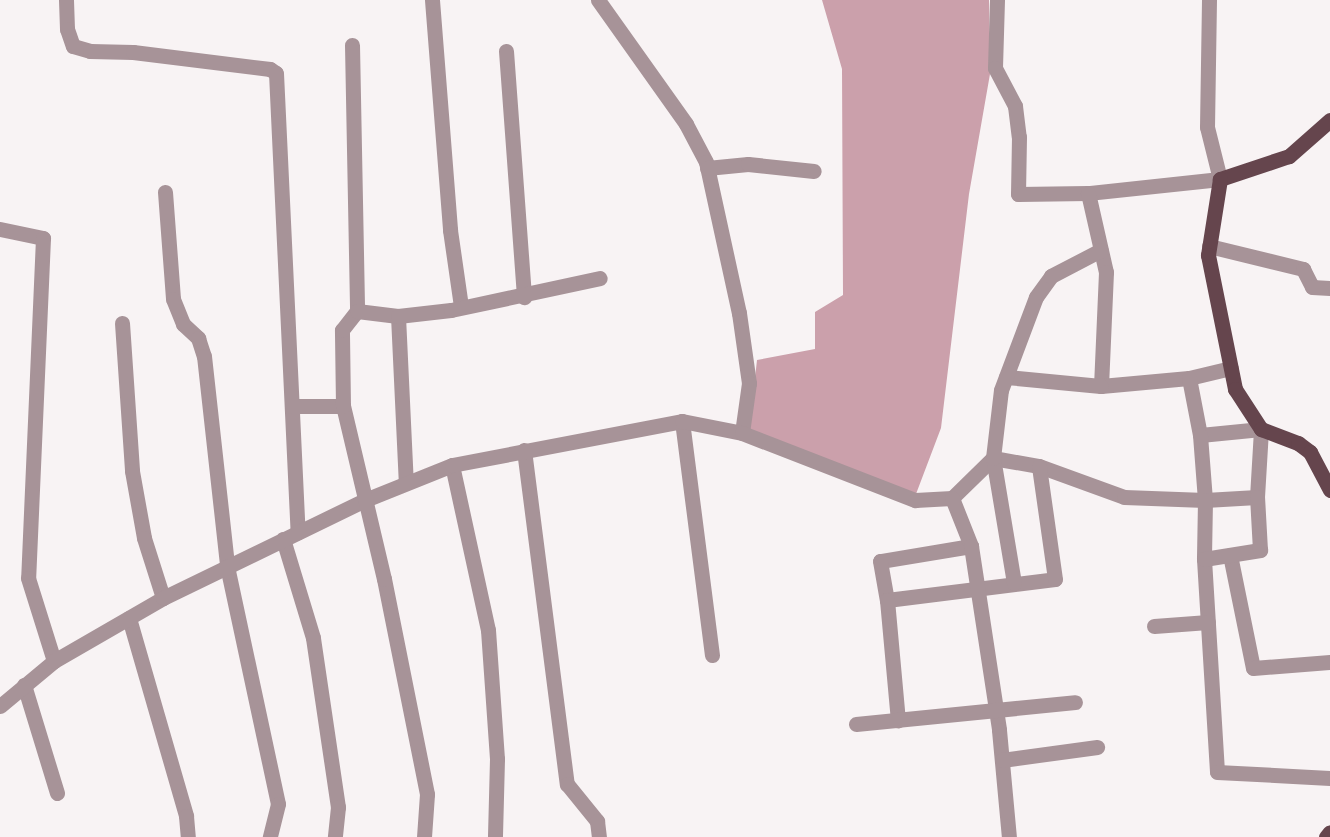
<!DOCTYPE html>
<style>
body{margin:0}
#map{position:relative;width:1330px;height:837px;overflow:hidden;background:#f8f3f4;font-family:Karla,sans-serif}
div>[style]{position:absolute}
.water>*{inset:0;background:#cba0ab}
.minor>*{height:15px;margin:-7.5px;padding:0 7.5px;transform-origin:7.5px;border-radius:7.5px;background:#a79398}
.major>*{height:15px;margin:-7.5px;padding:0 7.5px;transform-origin:7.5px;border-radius:7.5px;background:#65454d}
span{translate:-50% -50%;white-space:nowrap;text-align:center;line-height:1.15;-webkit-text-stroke:6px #fff;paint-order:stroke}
</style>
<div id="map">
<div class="water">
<div style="clip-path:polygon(822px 0,989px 0,990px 74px,969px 194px,941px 428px,916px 494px,749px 432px,757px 360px,815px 349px,815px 312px,843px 295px,842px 69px)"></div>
</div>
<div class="minor">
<div style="left:66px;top:0;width:29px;rotate:88deg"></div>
<div style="left:67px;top:29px;width:18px;rotate:71deg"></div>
<div style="left:73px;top:46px;width:18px;rotate:16deg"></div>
<div style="left:90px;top:51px;width:43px;rotate:1.3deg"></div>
<div style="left:133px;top:52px;width:138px;rotate:7.1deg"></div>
<div style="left:270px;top:69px;width:7px;rotate:34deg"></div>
<div style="left:276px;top:73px;width:460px;rotate:87.3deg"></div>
<div style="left:432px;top:0;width:231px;rotate:85.5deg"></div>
<div style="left:450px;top:230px;width:77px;rotate:81.8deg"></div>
<div style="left:598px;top:0;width:152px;rotate:54.6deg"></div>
<div style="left:686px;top:124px;width:43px;rotate:62.2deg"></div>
<div style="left:706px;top:162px;width:155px;rotate:77.7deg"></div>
<div style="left:739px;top:313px;width:71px;rotate:81.9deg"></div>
<div style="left:749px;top:383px;width:50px;rotate:98deg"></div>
<div style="left:997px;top:0;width:68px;rotate:91.7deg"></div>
<div style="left:995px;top:68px;width:43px;rotate:62.2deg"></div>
<div style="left:1015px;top:106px;width:31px;rotate:83deg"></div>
<div style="left:1019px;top:137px;width:57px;rotate:91deg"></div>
<div style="left:1018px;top:194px;width:70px;rotate:-0.8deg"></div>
<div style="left:1209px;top:0;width:127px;rotate:90.9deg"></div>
<div style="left:1207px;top:127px;width:54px;rotate:76deg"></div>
<div style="left:1220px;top:179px;width:133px;rotate:173.9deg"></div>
<div style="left:1088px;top:193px;width:81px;rotate:77.2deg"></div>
<div style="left:1106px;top:272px;width:114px;rotate:92.5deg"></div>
<div style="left:1101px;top:386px;width:88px;rotate:-5.2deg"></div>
<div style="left:1189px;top:378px;width:43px;rotate:-13.4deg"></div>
<div style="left:352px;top:45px;width:266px;rotate:88.9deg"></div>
<div style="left:506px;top:51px;width:247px;rotate:85.8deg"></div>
<div style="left:707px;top:168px;width:41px;rotate:-5.6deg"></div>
<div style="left:748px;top:164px;width:66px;rotate:6.1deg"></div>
<div style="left:165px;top:192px;width:107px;rotate:85.7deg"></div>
<div style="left:173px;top:299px;width:27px;rotate:68deg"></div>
<div style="left:183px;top:324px;width:21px;rotate:43deg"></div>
<div style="left:198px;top:338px;width:19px;rotate:72deg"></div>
<div style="left:204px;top:356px;width:211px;rotate:83.7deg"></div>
<div style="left:227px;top:566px;width:243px;rotate:77.9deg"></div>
<div style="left:278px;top:804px;width:34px;rotate:104deg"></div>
<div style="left:0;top:229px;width:44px;rotate:11.8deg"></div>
<div style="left:43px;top:238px;width:340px;rotate:92.5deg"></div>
<div style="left:28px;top:578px;width:87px;rotate:72.6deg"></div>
<div style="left:1209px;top:246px;width:97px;rotate:13.7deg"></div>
<div style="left:1303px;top:269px;width:20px;rotate:63deg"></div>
<div style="left:1312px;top:287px;width:18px;rotate:3deg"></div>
<div style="left:398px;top:316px;width:167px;rotate:87.3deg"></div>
<div style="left:122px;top:323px;width:148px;rotate:86.1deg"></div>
<div style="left:132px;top:471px;width:68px;rotate:79.8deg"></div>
<div style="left:144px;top:538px;width:63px;rotate:72.4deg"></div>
<div style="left:1006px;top:377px;width:95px;rotate:5.4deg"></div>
<div style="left:1189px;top:378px;width:58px;rotate:79.1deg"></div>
<div style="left:292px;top:406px;width:51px"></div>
<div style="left:682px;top:421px;width:236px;rotate:82.7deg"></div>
<div style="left:524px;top:450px;width:337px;rotate:82.7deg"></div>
<div style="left:567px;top:784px;width:48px;rotate:51deg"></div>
<div style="left:597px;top:821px;width:16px;rotate:83deg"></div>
<div style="left:452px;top:465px;width:169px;rotate:77.7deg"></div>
<div style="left:488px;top:630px;width:129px;rotate:86deg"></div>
<div style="left:497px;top:759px;width:78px;rotate:91.5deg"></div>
<div style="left:952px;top:498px;width:57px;rotate:-44.3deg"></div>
<div style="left:993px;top:458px;width:47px;rotate:9.9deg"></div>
<div style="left:1039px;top:466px;width:90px;rotate:20deg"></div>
<div style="left:1124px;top:497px;width:81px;rotate:2.1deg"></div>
<div style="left:1205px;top:500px;width:52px;rotate:-3.3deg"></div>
<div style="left:1257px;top:497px;width:68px;rotate:-86.6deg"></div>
<div style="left:1261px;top:429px;width:61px;rotate:174.4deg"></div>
<div style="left:1200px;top:435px;width:65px;rotate:85.6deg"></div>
<div style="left:1205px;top:500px;width:59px;rotate:91deg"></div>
<div style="left:1204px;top:559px;width:213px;rotate:86.5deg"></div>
<div style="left:1217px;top:772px;width:113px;rotate:3deg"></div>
<div style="left:283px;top:539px;width:103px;rotate:73.1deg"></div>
<div style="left:313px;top:638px;width:171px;rotate:81.6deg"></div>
<div style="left:338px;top:807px;width:30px;rotate:96deg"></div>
<div style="left:971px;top:546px;width:92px;rotate:170.6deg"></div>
<div style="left:880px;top:561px;width:40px;rotate:80deg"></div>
<div style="left:887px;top:600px;width:169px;rotate:-7.1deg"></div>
<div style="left:1055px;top:579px;width:114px;rotate:-98.1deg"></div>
<div style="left:1230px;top:555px;width:115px;rotate:78.5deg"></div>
<div style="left:1253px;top:668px;width:77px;rotate:-4.5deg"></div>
<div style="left:1204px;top:559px;width:57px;rotate:-9.1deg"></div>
<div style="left:1260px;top:550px;width:53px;rotate:-93.2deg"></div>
<div style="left:1014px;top:583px;width:127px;rotate:-99.5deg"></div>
<div style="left:993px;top:458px;width:68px;rotate:-83.3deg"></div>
<div style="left:1001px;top:390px;width:99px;rotate:-69.4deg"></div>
<div style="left:1036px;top:297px;width:26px;rotate:-54deg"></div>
<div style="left:1051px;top:276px;width:56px;rotate:-27.5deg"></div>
<div style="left:887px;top:600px;width:121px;rotate:84.8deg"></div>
<div style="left:129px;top:618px;width:206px;rotate:73.9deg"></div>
<div style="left:186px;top:816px;width:21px;rotate:85deg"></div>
<div style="left:1154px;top:626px;width:54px;rotate:-4.2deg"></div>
<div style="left:24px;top:685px;width:113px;rotate:73deg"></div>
<div style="left:0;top:706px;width:70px;rotate:-39.8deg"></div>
<div style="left:54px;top:661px;width:126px;rotate:-30deg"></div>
<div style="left:163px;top:598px;width:225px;rotate:-25.9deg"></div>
<div style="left:365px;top:500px;width:94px;rotate:-21.9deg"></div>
<div style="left:452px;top:465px;width:234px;rotate:-10.8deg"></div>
<div style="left:682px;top:421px;width:61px;rotate:11.3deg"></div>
<div style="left:742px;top:433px;width:186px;rotate:21.2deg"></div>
<div style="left:915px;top:500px;width:37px;rotate:-3deg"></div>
<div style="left:952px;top:498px;width:52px;rotate:68.4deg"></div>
<div style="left:971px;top:546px;width:186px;rotate:81.3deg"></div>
<div style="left:999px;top:730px;width:107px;rotate:84.7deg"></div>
<div style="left:856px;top:724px;width:220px;rotate:-5.7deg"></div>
<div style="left:1002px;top:760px;width:96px;rotate:-7.8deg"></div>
<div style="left:424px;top:837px;width:43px;rotate:-86deg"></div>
<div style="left:427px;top:794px;width:219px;rotate:-101.3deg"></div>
<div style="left:384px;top:579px;width:178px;rotate:-103.3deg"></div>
<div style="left:343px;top:406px;width:76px;rotate:-90.8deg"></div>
<div style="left:342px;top:330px;width:24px;rotate:-52deg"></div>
<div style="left:357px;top:311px;width:41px;rotate:7deg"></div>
<div style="left:398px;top:316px;width:53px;rotate:-6.5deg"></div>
<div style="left:451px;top:310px;width:152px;rotate:-12.1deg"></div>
</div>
<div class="major">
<div style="left:1330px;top:120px;width:55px;rotate:138.7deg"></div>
<div style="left:1289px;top:156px;width:73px;rotate:161.6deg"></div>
<div style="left:1220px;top:179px;width:77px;rotate:99deg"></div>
<div style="left:1208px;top:255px;width:137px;rotate:78.6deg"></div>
<div style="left:1235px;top:389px;width:48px;rotate:57deg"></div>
<div style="left:1261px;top:429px;width:40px;rotate:21deg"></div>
<div style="left:1298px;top:443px;width:15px;rotate:37deg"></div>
<div style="left:1310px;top:452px;width:43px;rotate:62.2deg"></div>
<div style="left:1326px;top:837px;width:6px;rotate:-51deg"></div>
</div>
</div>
